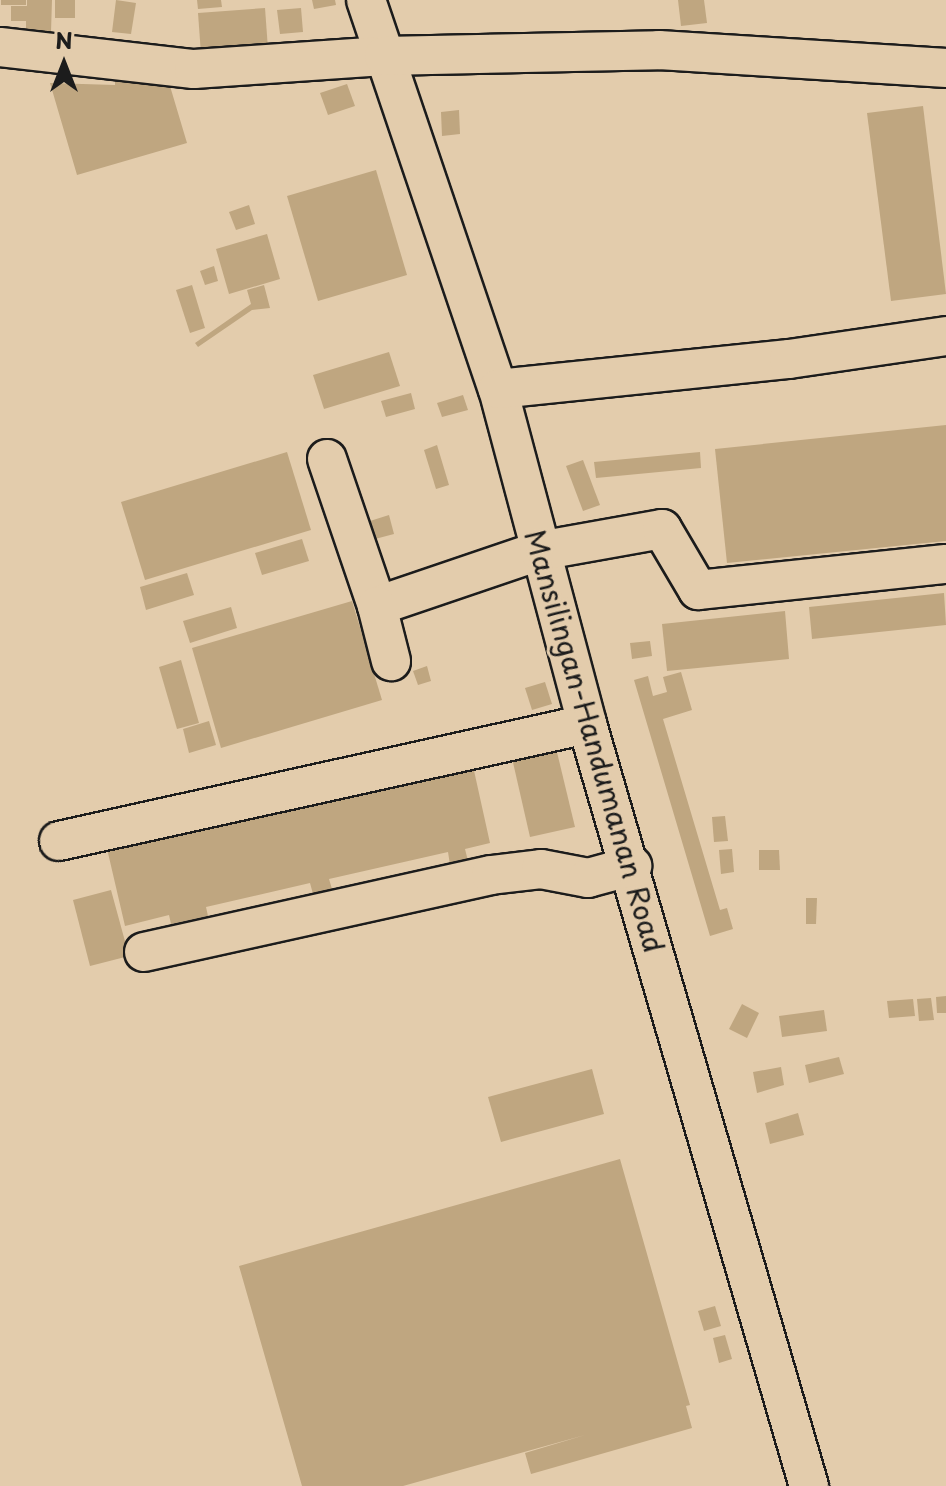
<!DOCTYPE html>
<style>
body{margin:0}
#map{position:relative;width:946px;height:1486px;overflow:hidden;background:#e3ccac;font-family:"Playpen Sans",sans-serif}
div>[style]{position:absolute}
.building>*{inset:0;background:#bfa680}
.roads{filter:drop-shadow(2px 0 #1c1c1c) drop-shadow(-2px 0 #1c1c1c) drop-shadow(0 2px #1c1c1c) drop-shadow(0 -2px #1c1c1c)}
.minor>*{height:38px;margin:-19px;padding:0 19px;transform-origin:19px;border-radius:19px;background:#e3ccac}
span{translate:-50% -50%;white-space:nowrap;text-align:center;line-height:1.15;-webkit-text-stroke:6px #e3ccac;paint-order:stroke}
.street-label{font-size:28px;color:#1c1c1c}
.north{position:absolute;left:24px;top:24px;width:80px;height:80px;-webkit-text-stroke:6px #e3ccac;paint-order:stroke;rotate:0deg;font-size:22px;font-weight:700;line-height:32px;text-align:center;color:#1c1c1c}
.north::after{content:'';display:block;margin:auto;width:28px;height:36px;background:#1c1c1c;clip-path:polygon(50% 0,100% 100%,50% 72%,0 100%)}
</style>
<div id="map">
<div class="building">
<div style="clip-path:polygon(1px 0,26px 0,26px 5px,1px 5px)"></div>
<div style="clip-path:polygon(27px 0,52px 0,51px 32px,26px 31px,26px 21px,11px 21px,11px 6px,27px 6px)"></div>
<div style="clip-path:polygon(55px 0,75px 0,75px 18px,55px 18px)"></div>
<div style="clip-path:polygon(116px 0,136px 3px,131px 34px,112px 32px)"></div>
<div style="clip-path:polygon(197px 0,221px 0,222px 7px,198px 9px)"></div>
<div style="clip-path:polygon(312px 0,335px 0,336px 5px,314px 9px)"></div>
<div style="clip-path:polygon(678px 0,704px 0,707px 23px,681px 26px)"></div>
<div style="clip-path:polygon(265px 8px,268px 49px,201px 54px,198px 13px)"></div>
<div style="clip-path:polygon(301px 8px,303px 32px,280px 34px,277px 10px)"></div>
<div style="clip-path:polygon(115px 75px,167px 76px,187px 143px,77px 175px,50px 83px,115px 85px)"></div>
<div style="clip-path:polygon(347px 84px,355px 106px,328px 115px,320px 93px)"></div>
<div style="clip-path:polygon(923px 106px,946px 294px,891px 301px,867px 113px)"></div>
<div style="clip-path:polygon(459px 110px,460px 134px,442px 136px,441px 112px)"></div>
<div style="clip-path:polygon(376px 170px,407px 275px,318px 301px,287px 196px)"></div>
<div style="clip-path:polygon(249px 205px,255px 224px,236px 230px,229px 212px)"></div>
<div style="clip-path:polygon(267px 234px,280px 279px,229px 294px,216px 249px)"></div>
<div style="clip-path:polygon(214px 266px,218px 281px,205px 285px,200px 271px)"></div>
<div style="clip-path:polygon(192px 285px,205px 328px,190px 333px,176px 290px)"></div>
<div style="clip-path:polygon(264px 285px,270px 308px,252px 310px,198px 347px,195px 343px,251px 304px,247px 290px)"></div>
<div style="clip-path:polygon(389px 352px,400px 386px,324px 409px,313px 375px)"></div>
<div style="clip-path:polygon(411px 393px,415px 409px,386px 417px,381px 401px)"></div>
<div style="clip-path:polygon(463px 395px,468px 410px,442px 417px,437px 403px)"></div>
<div style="clip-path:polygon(946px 425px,946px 541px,727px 563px,715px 449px)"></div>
<div style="clip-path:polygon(437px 445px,449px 485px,436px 489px,424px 450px)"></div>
<div style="clip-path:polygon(287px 452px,311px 530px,145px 580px,121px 502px)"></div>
<div style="clip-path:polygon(700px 452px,701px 468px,596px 478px,594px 462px)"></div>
<div style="clip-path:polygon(583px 460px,600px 505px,583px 511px,566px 466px)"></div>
<div style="clip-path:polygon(389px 515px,394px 534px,375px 539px,370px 521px)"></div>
<div style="clip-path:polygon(302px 539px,309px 561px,262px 575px,255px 553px)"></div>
<div style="clip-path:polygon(187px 573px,194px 595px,146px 610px,140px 587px)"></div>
<div style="clip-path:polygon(944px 593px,946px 625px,812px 639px,809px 607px)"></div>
<div style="clip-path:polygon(352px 601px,382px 700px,221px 748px,192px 648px)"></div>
<div style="clip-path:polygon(231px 607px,237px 628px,190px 643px,183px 621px)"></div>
<div style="clip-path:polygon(785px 611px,789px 659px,667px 671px,662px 624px)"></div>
<div style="clip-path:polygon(650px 641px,652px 656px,632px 659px,630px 643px)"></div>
<div style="clip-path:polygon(181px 660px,199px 723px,177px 729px,159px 667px)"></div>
<div style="clip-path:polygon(427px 666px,431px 681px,418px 685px,413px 671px)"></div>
<div style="clip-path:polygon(681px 672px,692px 710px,663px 719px,720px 910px,727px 908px,733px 929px,710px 936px,634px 680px,648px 676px,653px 696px,667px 692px,663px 677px)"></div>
<div style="clip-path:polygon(545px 682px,552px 704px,532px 710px,525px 688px)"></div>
<div style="clip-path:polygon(209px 721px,216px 745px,189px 753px,183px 729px)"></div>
<div style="clip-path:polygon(556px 748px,575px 827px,530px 837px,512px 758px)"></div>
<div style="clip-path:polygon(471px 757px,490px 843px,465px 849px,468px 861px,450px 865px,448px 852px,329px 879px,332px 889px,313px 894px,310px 883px,206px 907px,208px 916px,171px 924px,169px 915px,125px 926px,105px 840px)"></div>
<div style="clip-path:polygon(725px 816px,728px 841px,714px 842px,712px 817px)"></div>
<div style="clip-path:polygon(732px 849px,734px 872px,721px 874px,719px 850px)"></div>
<div style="clip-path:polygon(759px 850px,779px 850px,780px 870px,759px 870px)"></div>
<div style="clip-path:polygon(111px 890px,129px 956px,90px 966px,73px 900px)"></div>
<div style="clip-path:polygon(806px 898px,817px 898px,816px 924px,806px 924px)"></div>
<div style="clip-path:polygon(946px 996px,946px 1013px,937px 1013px,936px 997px)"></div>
<div style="clip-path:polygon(931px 998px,934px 1020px,919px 1021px,917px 999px)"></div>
<div style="clip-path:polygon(913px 999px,915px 1016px,889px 1018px,887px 1001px)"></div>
<div style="clip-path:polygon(742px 1004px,759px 1013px,747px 1038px,729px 1029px)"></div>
<div style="clip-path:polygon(824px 1010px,827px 1031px,782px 1037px,779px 1016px)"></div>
<div style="clip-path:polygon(839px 1057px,844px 1074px,809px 1083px,805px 1065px)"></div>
<div style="clip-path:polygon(781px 1067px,784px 1085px,757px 1093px,753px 1072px)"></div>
<div style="clip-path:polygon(592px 1069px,604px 1114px,501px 1142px,488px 1097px)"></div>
<div style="clip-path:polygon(798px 1113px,804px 1135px,770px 1144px,765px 1123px)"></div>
<div style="clip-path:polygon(620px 1159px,690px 1405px,686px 1406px,692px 1428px,531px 1474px,525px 1453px,585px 1435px,403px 1486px,302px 1486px,239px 1266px)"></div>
<div style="clip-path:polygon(715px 1306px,721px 1326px,704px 1331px,698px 1311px)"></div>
<div style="clip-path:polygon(725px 1335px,732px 1359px,719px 1363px,713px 1338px)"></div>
</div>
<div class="roads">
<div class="minor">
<div style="left:366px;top:0;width:411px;rotate:71.3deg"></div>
<div style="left:498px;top:389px;width:347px;rotate:75.1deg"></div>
<div style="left:587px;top:724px;width:794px;rotate:73.76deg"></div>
<div style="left:0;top:47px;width:195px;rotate:6.5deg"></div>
<div style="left:194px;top:69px;width:190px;rotate:-3.9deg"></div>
<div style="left:384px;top:56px;width:275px;rotate:-1.2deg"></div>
<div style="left:659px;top:50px;width:288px;rotate:3.6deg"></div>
<div style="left:498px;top:389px;width:293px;rotate:-5.9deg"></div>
<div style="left:789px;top:359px;width:159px;rotate:-8.3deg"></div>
<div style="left:327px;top:459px;width:155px;rotate:71.2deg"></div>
<div style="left:377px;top:606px;width:171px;rotate:-18.8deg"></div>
<div style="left:539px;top:551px;width:125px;rotate:-10.1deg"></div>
<div style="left:662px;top:529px;width:71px;rotate:59.5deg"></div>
<div style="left:698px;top:590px;width:249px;rotate:-6deg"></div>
<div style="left:377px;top:606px;width:57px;rotate:75.7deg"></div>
<div style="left:59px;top:841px;width:541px;rotate:-12.49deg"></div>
<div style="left:144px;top:952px;width:355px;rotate:-12.5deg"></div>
<div style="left:491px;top:875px;width:50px;rotate:-6.8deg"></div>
<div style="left:541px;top:869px;width:48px;rotate:10.8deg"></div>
<div style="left:588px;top:878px;width:46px;rotate:-15.3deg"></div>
</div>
</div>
<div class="street-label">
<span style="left:595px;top:741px;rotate:74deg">Mansilingan-Handumanan Road</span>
</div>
<div class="north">N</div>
</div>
